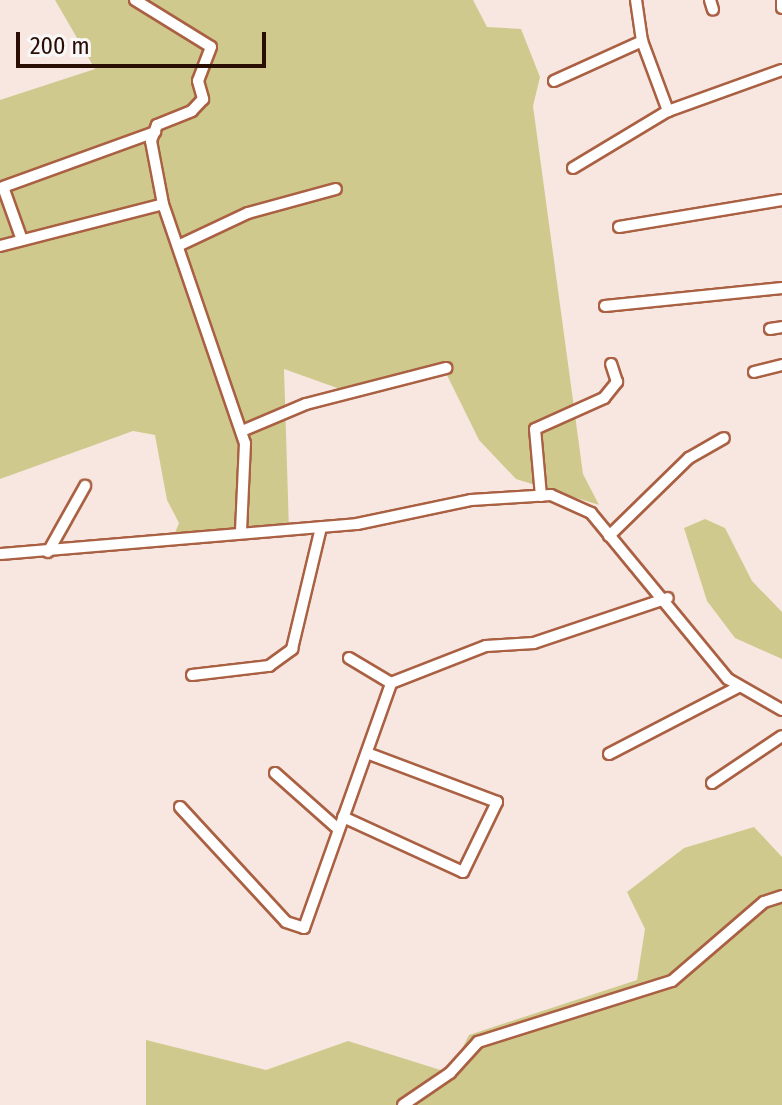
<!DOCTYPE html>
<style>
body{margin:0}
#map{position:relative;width:782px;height:1105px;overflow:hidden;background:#f8e7e0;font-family:"Fira Sans Condensed",sans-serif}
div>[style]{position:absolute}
.green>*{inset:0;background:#d0c98d}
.roads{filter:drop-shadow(2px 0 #aa6042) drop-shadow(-2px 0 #aa6042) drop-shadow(0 2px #aa6042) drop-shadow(0 -2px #aa6042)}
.minor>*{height:10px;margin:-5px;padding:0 5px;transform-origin:5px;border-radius:5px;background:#fff}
span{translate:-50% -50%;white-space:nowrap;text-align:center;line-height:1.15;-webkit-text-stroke:7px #f8f8f8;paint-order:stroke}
.scale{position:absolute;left:16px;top:32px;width:250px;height:36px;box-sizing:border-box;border:4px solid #2b0e03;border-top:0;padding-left:10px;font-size:24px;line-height:28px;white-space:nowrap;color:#2b0e03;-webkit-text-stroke:6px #f8f8f8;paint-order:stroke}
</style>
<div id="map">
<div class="green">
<div style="clip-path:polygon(55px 0,473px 0,487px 27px,521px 29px,540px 77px,533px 106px,583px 474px,599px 505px,516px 479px,479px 440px,444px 369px,354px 394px,284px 369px,289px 530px,174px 535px,179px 523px,167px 500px,155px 435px,133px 431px,0 479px,0 100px,95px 69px)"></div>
<div style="clip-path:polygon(705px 519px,725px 528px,752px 581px,782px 612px,782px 659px,735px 638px,707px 601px,684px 528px)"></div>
<div style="clip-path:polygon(754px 827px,782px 857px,782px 1105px,146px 1105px,146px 1040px,266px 1070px,348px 1041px,450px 1073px,469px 1035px,637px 980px,645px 929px,627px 892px,684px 848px)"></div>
</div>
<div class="roads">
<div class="minor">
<div style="left:135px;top:0;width:89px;rotate:31.7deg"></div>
<div style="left:211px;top:47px;width:36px;rotate:111deg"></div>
<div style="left:198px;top:81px;width:19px;rotate:74deg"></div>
<div style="left:203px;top:99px;width:16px;rotate:133deg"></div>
<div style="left:192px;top:111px;width:38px;rotate:158deg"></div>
<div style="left:157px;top:125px;width:17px;rotate:111deg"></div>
<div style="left:151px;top:141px;width:64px;rotate:79.2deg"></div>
<div style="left:163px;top:204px;width:253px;rotate:71.1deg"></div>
<div style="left:245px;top:443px;width:89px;rotate:92.6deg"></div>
<div style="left:636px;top:0;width:41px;rotate:81.7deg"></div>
<div style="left:642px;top:41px;width:75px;rotate:69.6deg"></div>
<div style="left:710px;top:0;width:10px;rotate:73deg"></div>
<div style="left:782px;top:0;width:8px;rotate:90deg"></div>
<div style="left:554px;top:81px;width:97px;rotate:-24.4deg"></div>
<div style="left:573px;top:168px;width:111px;rotate:-31deg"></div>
<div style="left:668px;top:111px;width:121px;rotate:-19.8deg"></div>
<div style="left:619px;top:227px;width:165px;rotate:-9.4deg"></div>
<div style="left:22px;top:240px;width:56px;rotate:-109.7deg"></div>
<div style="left:3px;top:187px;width:162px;rotate:-19.9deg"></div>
<div style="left:180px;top:245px;width:75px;rotate:-25.2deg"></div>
<div style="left:248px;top:213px;width:91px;rotate:-15.3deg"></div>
<div style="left:0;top:246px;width:168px;rotate:-14.4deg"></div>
<div style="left:605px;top:306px;width:178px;rotate:-5.8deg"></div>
<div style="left:770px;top:329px;width:12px;rotate:-9deg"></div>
<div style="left:754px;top:372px;width:29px;rotate:-14deg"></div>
<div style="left:242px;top:431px;width:69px;rotate:-22.9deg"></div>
<div style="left:306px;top:404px;width:145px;rotate:-14.4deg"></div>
<div style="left:541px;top:496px;width:67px;rotate:-95.1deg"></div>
<div style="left:535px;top:429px;width:76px;rotate:-24.2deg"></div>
<div style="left:604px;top:398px;width:21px;rotate:-51deg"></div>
<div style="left:617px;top:382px;width:19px;rotate:-108deg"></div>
<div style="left:609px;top:536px;width:112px;rotate:-44.3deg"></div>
<div style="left:689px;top:458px;width:40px;rotate:-29.7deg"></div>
<div style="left:48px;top:552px;width:76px;rotate:-60.7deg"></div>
<div style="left:0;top:554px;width:358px;rotate:-4.8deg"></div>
<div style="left:357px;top:524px;width:116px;rotate:-11.9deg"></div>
<div style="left:471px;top:500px;width:80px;rotate:-3.6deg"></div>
<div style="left:551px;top:495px;width:44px;rotate:24.2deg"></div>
<div style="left:591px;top:513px;width:215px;rotate:50.5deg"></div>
<div style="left:728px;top:679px;width:62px;rotate:29.9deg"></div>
<div style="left:349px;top:658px;width:49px;rotate:30.8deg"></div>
<div style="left:192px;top:675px;width:78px;rotate:-6.7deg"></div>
<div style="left:269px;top:666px;width:29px;rotate:-36deg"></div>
<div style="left:292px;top:649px;width:125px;rotate:-76.6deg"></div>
<div style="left:609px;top:754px;width:145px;rotate:-27.4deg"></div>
<div style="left:275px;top:773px;width:84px;rotate:41.6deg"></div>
<div style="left:712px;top:783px;width:84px;rotate:-33.9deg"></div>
<div style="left:180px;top:807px;width:156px;rotate:47.3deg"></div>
<div style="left:286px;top:922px;width:19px;rotate:18deg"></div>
<div style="left:304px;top:928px;width:260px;rotate:-70.4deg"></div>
<div style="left:391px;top:683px;width:102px;rotate:-21.3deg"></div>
<div style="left:486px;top:646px;width:48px;rotate:-3.6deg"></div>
<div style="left:534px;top:643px;width:141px;rotate:-18.6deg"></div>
<div style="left:343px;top:817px;width:132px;rotate:24.6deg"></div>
<div style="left:463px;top:872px;width:78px;rotate:-64.1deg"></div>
<div style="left:497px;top:802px;width:137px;rotate:-159.4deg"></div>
<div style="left:403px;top:1105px;width:57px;rotate:-34.2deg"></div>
<div style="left:450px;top:1073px;width:42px;rotate:-47.9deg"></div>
<div style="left:478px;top:1042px;width:203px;rotate:-17.5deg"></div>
<div style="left:672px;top:981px;width:121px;rotate:-40.7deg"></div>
<div style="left:764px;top:902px;width:19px;rotate:-18deg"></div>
</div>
</div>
<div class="scale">200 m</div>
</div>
